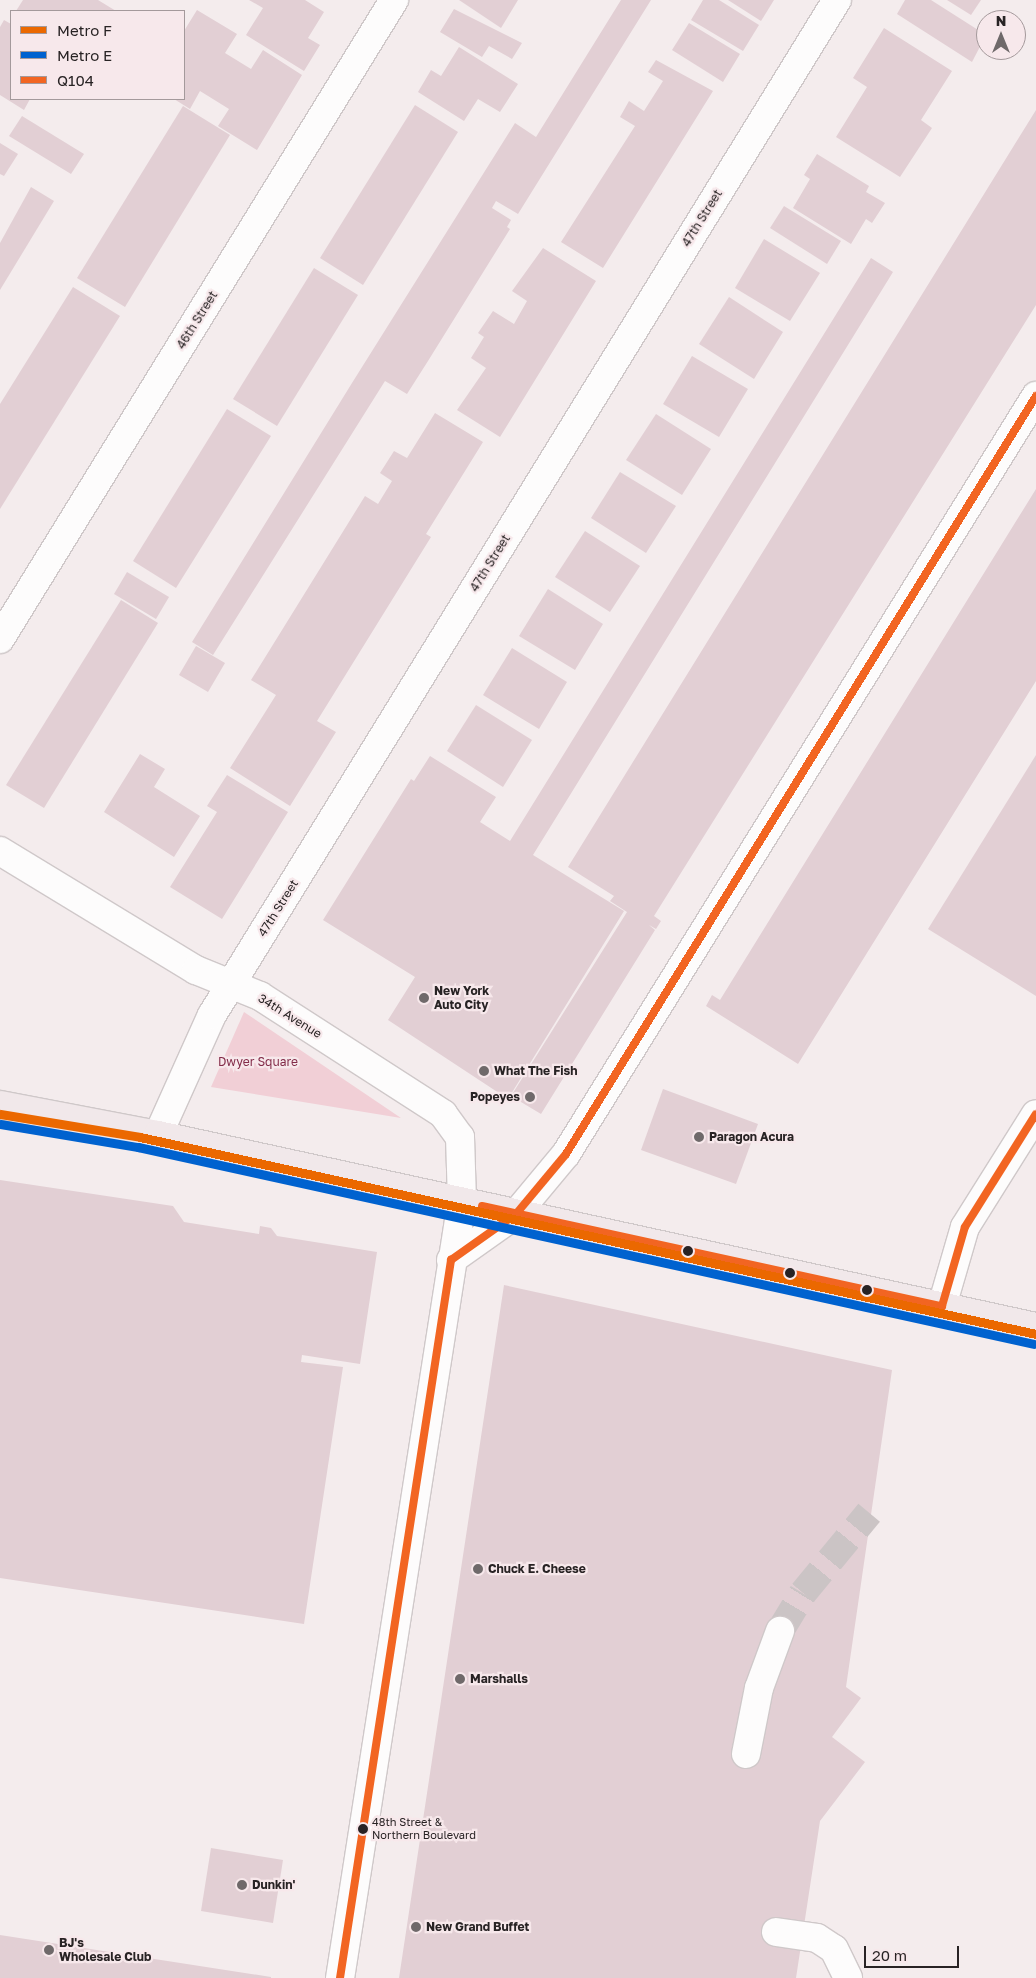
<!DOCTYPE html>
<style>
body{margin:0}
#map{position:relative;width:1036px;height:1978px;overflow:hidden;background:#f4eced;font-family:"Golos Text",sans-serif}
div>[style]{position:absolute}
.green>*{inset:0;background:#f1cfd6}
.building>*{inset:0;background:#e2cfd4}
.minor-tunnel>*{height:28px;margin-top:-14px;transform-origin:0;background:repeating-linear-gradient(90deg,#cbc4c5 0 28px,transparent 0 42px)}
.roads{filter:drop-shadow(1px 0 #cfc8c9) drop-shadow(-1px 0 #cfc8c9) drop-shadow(0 1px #cfc8c9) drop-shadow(0 -1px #cfc8c9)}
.minor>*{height:28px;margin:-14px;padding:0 14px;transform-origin:14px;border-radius:14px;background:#fdfcfc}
.major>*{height:28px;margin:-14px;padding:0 14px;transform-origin:14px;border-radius:14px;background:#f1e8ea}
.bus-1>*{height:8px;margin:-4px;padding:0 4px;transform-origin:4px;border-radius:4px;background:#f26522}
.metro-1>*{height:9px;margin:-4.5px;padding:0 4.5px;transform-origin:4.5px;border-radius:4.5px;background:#eb6800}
.metro-2>*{height:9px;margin:-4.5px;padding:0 4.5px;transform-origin:4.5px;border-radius:4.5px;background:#0062cf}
.dots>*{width:14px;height:14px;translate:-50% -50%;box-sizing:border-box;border:2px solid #f7e8eb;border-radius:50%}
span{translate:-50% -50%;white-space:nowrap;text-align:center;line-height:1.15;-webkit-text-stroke:4.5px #f7e8eb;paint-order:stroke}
.bus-label{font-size:11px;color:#282324}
.left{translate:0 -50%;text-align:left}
.street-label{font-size:12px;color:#282324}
.poi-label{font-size:12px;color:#282324;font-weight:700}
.right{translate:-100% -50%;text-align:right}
.park-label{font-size:12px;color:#832c49}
.legend{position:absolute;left:10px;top:10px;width:175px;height:90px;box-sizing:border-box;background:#f7e8eb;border:1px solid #a4999b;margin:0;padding:6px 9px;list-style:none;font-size:15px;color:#282324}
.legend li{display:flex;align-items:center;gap:10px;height:25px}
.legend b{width:25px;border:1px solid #a4999b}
.north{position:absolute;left:976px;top:10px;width:50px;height:50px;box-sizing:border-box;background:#f7e8eb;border:1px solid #a4999b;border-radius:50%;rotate:0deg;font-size:14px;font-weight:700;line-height:20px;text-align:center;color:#282324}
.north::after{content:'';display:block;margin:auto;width:18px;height:22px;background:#6f696a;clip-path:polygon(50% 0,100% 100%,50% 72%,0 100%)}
.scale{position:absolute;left:864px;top:1946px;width:95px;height:22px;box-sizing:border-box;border:2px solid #282324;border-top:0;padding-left:6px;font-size:15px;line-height:18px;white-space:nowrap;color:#282324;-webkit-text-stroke:4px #f7e8eb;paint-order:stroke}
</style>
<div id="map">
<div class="green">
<div style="clip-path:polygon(244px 1012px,401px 1118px,211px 1087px)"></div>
</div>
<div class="building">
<div style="clip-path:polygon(23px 0,98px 0,116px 11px,16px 11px)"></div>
<div style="clip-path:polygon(249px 0,305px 0,324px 12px,308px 38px,320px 45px,304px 71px,246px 35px,263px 8px)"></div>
<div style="clip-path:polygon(459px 0,518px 0,501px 28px)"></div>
<div style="clip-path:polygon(621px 0,651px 0,518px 214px,496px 201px,492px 208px,511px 220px,507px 227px,510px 229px,428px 361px,407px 394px,385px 381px,213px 655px,192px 642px,352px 383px,515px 123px,536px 137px)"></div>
<div style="clip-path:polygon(703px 0,719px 0,759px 25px,743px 51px,691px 20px)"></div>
<div style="clip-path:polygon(728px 0,774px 0,761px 21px)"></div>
<div style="clip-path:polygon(905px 0,931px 0,986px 35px,972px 62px,897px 14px)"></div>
<div style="clip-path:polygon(947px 0,981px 0,971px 15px)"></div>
<div style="clip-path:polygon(454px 9px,522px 43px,512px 59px,489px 46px,482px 57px,440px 32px)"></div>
<div style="clip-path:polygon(197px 10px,237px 34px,225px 53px,251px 69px,263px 50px,302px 75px,257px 150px,218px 126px,229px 109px,200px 91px,190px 109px,174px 99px,184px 99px,184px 31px)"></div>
<div style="clip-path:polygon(4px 20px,11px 24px,11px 99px,30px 99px,24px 110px,0 95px,0 27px)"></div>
<div style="clip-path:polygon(689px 23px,740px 54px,723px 82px,672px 50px)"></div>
<div style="clip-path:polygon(884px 28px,952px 71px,921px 120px,932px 128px,900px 177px,836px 137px,867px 87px,853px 78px)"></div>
<div style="clip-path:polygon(459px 47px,518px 84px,500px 112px,478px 99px,464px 121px,418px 92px,431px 70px,441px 76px)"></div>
<div style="clip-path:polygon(656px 60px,713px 91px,603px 268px,561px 242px,635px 126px,620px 117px,629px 101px,644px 111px,663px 81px,648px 72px)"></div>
<div style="clip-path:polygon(415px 105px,458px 132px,363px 285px,320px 258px)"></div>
<div style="clip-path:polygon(183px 106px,230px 135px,125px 307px,77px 278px)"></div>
<div style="clip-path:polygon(1036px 110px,1036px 305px,654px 916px,661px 921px,656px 929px,649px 925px,655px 930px,541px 1114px,511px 1096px,627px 912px,610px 901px,614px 896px,568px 867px)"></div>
<div style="clip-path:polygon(22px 116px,84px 154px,71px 174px,9px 136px)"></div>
<div style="clip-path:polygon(0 143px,18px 154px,4px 176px,0 174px)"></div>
<div style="clip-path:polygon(817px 154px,869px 186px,866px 192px,885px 203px,872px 223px,866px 219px,851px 244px,793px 208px,810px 179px,804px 175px)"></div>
<div style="clip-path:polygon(31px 187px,54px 201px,0 290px,0 243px)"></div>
<div style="clip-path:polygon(784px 206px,841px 241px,827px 264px,770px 228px)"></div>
<div style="clip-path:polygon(764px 239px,820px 273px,790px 321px,735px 288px)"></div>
<div style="clip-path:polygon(543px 248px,596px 281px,500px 437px,457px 410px,486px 368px,471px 358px,484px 337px,478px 333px,493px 311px,514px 324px,527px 301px,512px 291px)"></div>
<div style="clip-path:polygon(871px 258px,893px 272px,533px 855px,624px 911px,508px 1099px,388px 1020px,415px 977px,323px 920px,411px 779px,414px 781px,430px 756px,496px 797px,480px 822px,510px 841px)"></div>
<div style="clip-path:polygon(314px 268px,358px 295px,277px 426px,233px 399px)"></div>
<div style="clip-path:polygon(73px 287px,120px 316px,0 509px,0 404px)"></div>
<div style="clip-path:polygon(729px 297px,783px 332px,754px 379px,699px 344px)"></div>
<div style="clip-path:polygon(692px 356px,748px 389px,719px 437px,663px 404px)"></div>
<div style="clip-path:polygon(227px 409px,271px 436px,176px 588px,133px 561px)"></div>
<div style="clip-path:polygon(435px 413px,483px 442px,426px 534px,431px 537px,317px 721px,336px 732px,290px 806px,230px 768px,276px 695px,251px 680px,365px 496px,378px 504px,392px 481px,380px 473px,394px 451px,407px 458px)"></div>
<div style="clip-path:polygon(656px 414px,711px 449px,682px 495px,626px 460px)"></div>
<div style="clip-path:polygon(620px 472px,676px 506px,646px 553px,591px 518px)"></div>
<div style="clip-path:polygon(1036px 489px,1036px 681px,798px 1064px,706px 1006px,712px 995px,720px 1000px)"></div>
<div style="clip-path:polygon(585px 531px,640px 566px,610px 612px,555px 577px)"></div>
<div style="clip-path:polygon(127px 572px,169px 597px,156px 619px,114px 594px)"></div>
<div style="clip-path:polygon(548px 589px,603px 624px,575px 670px,519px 636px)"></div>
<div style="clip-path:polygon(121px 600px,158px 623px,44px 808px,6px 785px)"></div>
<div style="clip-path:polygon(196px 646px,225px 663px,208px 692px,179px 675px)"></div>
<div style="clip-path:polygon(512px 648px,567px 682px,539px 729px,483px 695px)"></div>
<div style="clip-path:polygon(476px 705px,532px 740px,503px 787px,447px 751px)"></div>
<div style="clip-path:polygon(140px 754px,165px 769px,154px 787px,200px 816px,174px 857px,104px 812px)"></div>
<div style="clip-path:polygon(1036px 755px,1036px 996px,928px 929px)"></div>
<div style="clip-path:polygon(227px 775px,288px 812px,222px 919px,170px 887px,217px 812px,207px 806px)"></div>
<div style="clip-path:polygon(663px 1089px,758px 1124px,736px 1184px,641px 1150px)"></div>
<div style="clip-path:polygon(0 1180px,173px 1206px,184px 1222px,259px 1234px,260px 1226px,271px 1228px,277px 1236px,377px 1252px,360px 1364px,302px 1355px,301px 1362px,343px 1367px,304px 1624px,0 1578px)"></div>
<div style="clip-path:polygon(504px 1285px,892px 1370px,846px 1687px,861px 1698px,832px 1737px,865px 1762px,820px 1821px,796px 1978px,399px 1978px)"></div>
<div style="clip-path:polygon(211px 1848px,283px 1860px,273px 1923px,201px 1911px)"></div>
<div style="clip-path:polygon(0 1935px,271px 1977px,271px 1978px,0 1978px)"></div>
</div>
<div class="minor-tunnel">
<div style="left:780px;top:1631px;width:44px;rotate:-58.8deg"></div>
<div style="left:803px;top:1593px;width:104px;rotate:-50.5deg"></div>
</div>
<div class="roads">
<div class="minor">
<div style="left:0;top:639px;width:751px;rotate:-58.34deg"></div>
<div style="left:0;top:851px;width:229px;rotate:31.3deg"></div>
<div style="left:196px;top:970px;width:69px;rotate:22.1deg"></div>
<div style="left:260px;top:996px;width:218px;rotate:32.8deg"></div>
<div style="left:443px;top:1114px;width:29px;rotate:54deg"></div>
<div style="left:460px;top:1137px;width:64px;rotate:88.2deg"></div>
<div style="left:462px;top:1201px;width:787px;rotate:98.92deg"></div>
<div style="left:158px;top:1135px;width:132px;rotate:-65.8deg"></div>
<div style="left:212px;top:1015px;width:1192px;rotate:-58.38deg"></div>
<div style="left:451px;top:1260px;width:80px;rotate:-35.3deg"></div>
<div style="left:516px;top:1214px;width:78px;rotate:-50.2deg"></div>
<div style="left:566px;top:1154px;width:892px;rotate:-58.2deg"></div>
<div style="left:942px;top:1306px;width:82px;rotate:-73.8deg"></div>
<div style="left:965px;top:1227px;width:133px;rotate:-57.9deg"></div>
<div style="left:746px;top:1754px;width:67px;rotate:-78.9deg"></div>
<div style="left:759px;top:1688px;width:61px;rotate:-69.8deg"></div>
<div style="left:776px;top:1932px;width:41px;rotate:8.3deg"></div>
<div style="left:817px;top:1938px;width:20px;rotate:33deg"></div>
<div style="left:834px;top:1949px;width:32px;rotate:64deg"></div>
</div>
<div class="major">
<div style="left:0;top:1105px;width:161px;rotate:10.8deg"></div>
<div style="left:158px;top:1135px;width:899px;rotate:12.34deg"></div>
</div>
</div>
<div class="bus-1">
<div style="left:482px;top:1206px;width:471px;rotate:12.3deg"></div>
<div style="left:942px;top:1306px;width:82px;rotate:-73.8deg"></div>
<div style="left:965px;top:1227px;width:133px;rotate:-57.9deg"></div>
<div style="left:340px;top:1978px;width:727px;rotate:-81.21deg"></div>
<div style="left:451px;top:1260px;width:80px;rotate:-35.3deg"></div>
<div style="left:516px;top:1214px;width:78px;rotate:-50.2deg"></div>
<div style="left:566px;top:1154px;width:892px;rotate:-58.2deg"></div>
</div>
<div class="metro-1">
<div style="left:0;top:1114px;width:142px;rotate:9.3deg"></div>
<div style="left:140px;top:1137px;width:917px;rotate:12.4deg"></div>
</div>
<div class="metro-2">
<div style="left:0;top:1124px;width:140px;rotate:9.5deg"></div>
<div style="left:138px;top:1147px;width:917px;rotate:12.4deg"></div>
</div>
<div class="dots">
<div style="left:424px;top:998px;background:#6f696a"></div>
<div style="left:484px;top:1071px;background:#6f696a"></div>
<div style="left:530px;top:1097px;background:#6f696a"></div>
<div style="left:699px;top:1137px;background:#6f696a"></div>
<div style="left:688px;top:1251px;background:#282324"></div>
<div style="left:790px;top:1273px;background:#282324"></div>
<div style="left:867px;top:1290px;background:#282324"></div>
<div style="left:478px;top:1569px;background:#6f696a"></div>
<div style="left:460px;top:1679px;background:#6f696a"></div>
<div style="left:363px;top:1829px;background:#282324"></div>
<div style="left:242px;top:1885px;background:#6f696a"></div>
<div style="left:416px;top:1927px;background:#6f696a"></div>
<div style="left:49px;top:1950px;background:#6f696a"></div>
</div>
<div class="bus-label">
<span class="left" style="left:372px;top:1829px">48th Street &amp;<br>Northern Boulevard</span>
</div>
<div class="street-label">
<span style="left:702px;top:218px;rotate:-58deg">47th Street</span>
<span style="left:197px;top:320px;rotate:-58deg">46th Street</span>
<span style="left:490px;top:563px;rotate:-58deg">47th Street</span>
<span style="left:278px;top:908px;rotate:-58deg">47th Street</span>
<span style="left:290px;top:1016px;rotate:32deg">34th Avenue</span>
</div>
<div class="poi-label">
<span class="left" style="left:434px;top:998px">New York<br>Auto City</span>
<span class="left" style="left:494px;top:1071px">What The Fish</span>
<span class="right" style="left:520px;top:1097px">Popeyes</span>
<span class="left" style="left:709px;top:1137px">Paragon Acura</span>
<span class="left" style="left:488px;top:1569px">Chuck E. Cheese</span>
<span class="left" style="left:470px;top:1679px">Marshalls</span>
<span class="left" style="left:252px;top:1885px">Dunkin'</span>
<span class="left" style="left:426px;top:1927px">New Grand Buffet</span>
<span class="left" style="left:59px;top:1950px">BJ's<br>Wholesale Club</span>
</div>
<div class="park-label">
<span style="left:258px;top:1062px">Dwyer Square</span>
</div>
<ul class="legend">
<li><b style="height:6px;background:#eb6800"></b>Metro F</li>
<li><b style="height:6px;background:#0062cf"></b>Metro E</li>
<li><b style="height:6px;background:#f26522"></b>Q104</li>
</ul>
<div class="north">N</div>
<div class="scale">20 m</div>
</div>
